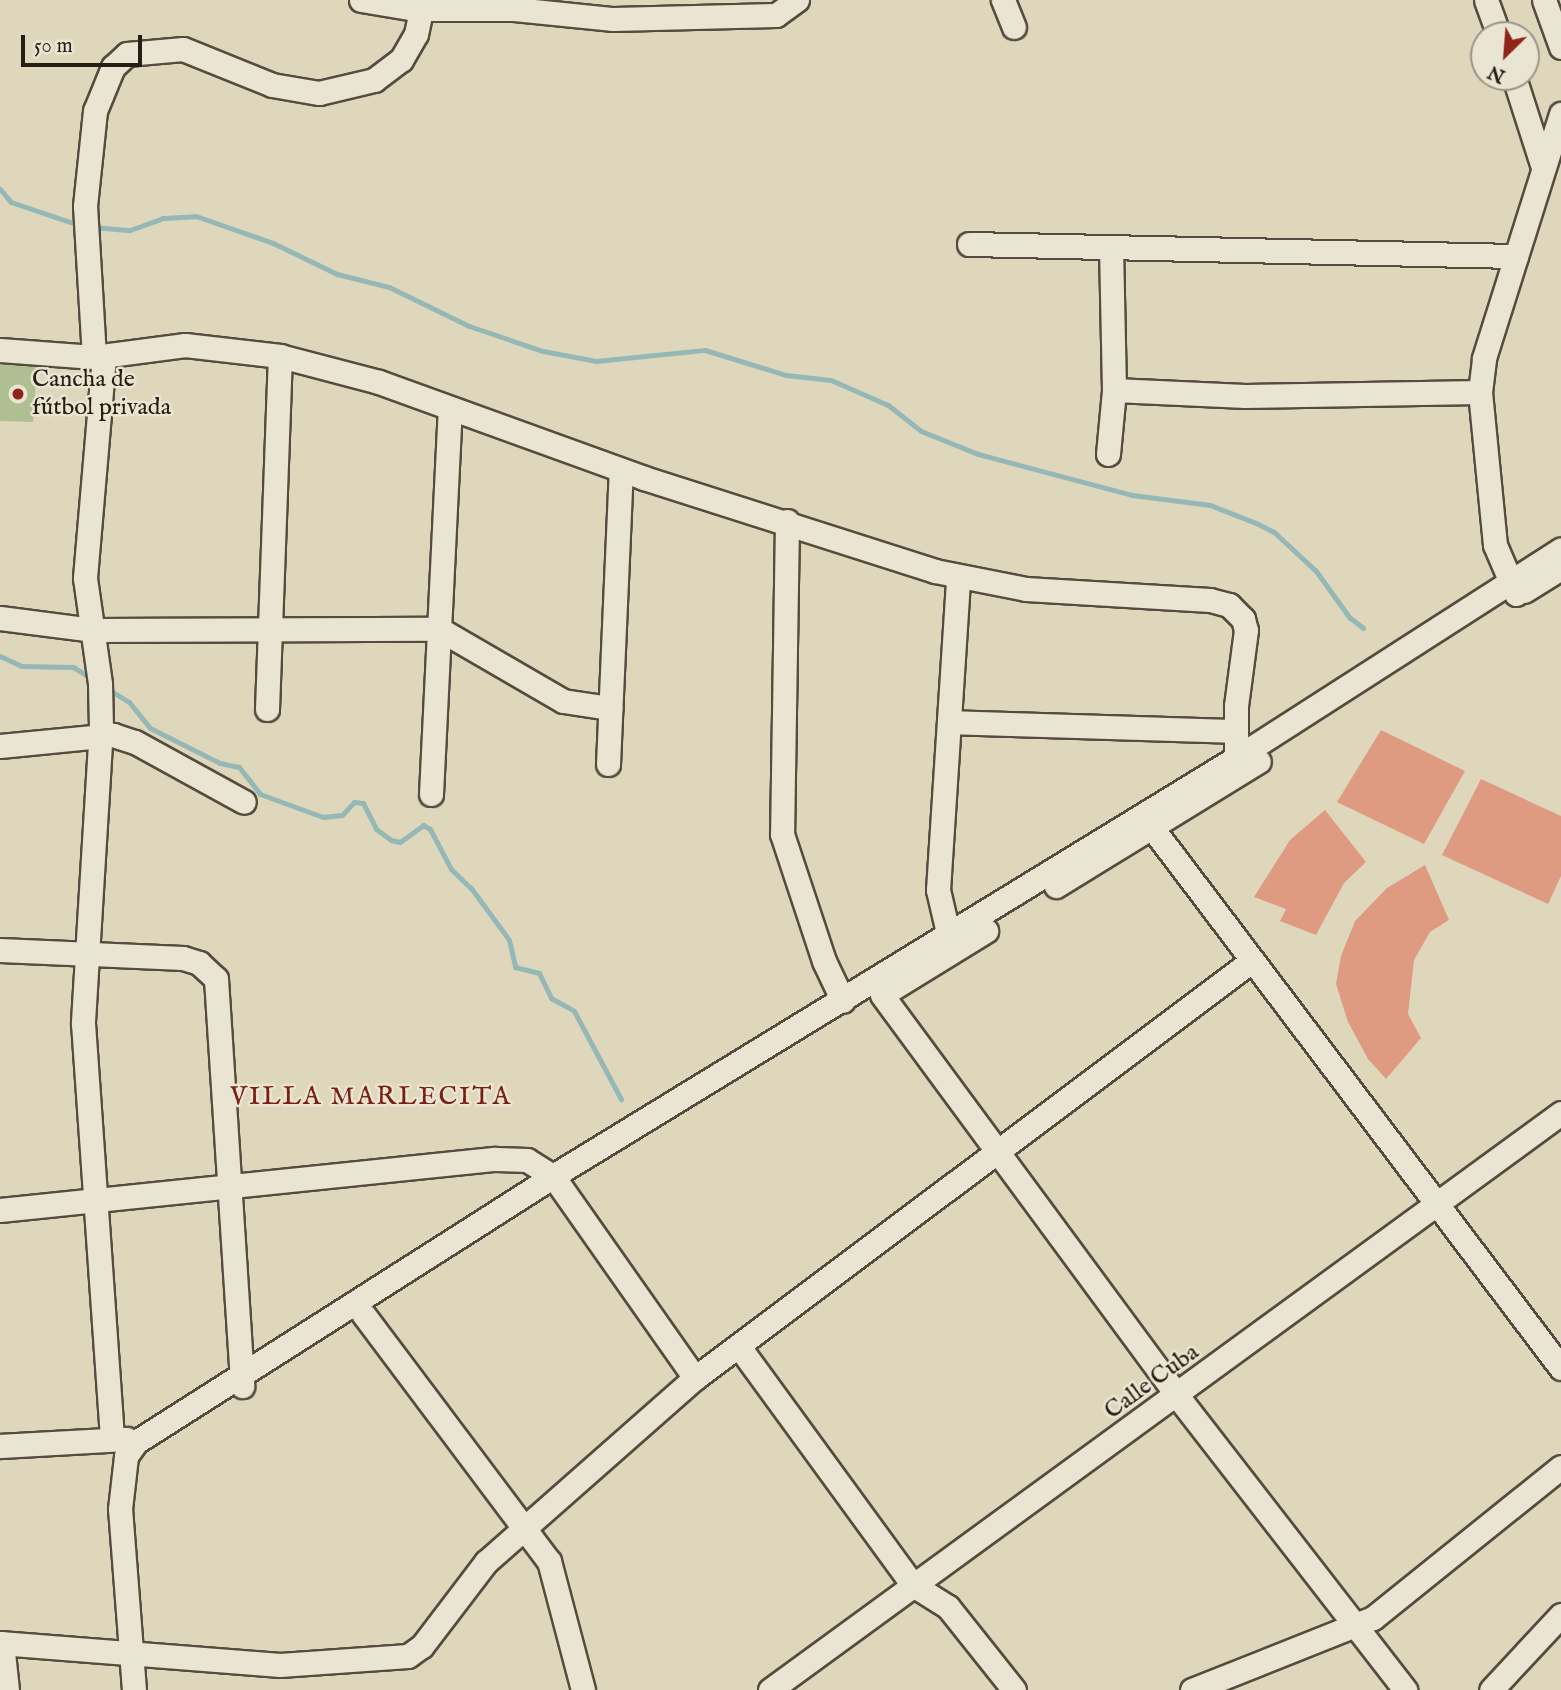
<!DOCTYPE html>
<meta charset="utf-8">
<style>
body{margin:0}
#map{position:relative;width:1561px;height:1690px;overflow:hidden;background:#dfd7bc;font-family:"IM FELL English",serif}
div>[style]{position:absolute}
.green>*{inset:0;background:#afbf92}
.stream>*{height:5px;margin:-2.5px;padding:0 2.5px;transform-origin:2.5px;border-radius:2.5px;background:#95b8b7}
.building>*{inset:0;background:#de9b82}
.roads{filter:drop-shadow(2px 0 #544c3e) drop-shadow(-2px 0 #544c3e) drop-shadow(0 2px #544c3e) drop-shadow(0 -2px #544c3e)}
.minor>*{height:23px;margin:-11.5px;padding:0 11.5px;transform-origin:11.5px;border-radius:11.5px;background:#eae5d3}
.dots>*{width:19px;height:19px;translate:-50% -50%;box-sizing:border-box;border:4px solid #eae5d3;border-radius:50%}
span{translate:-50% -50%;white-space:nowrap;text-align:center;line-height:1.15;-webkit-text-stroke:5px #eae5d3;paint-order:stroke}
.poi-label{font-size:24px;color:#251e14}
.left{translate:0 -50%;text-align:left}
.street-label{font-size:24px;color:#251e14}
.neighbourhood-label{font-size:26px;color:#7a1f14;letter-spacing:2px}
.north{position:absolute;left:1470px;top:21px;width:70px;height:70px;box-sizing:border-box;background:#eae5d3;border:2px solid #9b9587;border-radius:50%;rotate:205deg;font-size:19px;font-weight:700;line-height:28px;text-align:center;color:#251e14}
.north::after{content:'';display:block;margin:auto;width:24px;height:32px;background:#8f2418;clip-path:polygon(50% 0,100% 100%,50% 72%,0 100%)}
.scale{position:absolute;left:21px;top:35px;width:121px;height:32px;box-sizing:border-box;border:4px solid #251e14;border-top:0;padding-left:9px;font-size:21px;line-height:24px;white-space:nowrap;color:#251e14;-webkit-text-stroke:5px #eae5d3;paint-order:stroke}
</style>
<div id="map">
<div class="green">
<div style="clip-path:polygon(0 365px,37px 366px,33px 422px,0 421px)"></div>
</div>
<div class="stream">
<div style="left:0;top:189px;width:17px;rotate:50deg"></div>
<div style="left:11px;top:202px;width:72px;rotate:18.7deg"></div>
<div style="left:93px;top:227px;width:37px;rotate:5deg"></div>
<div style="left:130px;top:230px;width:35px;rotate:-20deg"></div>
<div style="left:163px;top:218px;width:33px;rotate:-3deg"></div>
<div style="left:196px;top:216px;width:82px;rotate:19.3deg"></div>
<div style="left:273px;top:243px;width:71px;rotate:25.8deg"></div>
<div style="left:337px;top:274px;width:54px;rotate:14deg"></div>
<div style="left:389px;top:287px;width:89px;rotate:26deg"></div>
<div style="left:469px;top:326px;width:78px;rotate:18.7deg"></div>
<div style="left:543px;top:351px;width:54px;rotate:10.7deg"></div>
<div style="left:596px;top:361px;width:110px;rotate:-5.8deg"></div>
<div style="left:705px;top:350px;width:85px;rotate:17.2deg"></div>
<div style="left:786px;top:375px;width:45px;rotate:6.3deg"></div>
<div style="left:831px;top:380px;width:62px;rotate:23.7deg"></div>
<div style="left:888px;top:405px;width:42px;rotate:38.2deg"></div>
<div style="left:921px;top:431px;width:61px;rotate:22deg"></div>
<div style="left:978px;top:454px;width:159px;rotate:14.9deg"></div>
<div style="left:1132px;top:495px;width:79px;rotate:7.3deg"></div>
<div style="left:1210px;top:505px;width:49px;rotate:21.4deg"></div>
<div style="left:1256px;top:523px;width:20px;rotate:27deg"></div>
<div style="left:1274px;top:532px;width:57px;rotate:42.9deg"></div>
<div style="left:1316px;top:571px;width:57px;rotate:54.3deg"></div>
<div style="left:1349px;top:617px;width:18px;rotate:38deg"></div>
<div style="left:0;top:656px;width:23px;rotate:25deg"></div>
<div style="left:21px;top:666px;width:52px;rotate:1.1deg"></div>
<div style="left:73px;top:667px;width:21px;rotate:31deg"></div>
<div style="left:108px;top:689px;width:25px;rotate:32deg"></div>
<div style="left:129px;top:702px;width:33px;rotate:51deg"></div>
<div style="left:150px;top:728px;width:78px;rotate:26.6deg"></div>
<div style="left:220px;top:763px;width:19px;rotate:12deg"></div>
<div style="left:239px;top:767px;width:34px;rotate:52deg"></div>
<div style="left:260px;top:794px;width:67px;rotate:20.1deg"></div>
<div style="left:323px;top:817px;width:19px;rotate:-6deg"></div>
<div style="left:342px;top:815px;width:18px;rotate:-47deg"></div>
<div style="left:354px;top:802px;width:9px;rotate:6deg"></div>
<div style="left:363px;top:803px;width:29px;rotate:63deg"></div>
<div style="left:376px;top:829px;width:19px;rotate:36deg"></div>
<div style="left:391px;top:840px;width:9px;rotate:13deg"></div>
<div style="left:400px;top:842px;width:29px;rotate:-36deg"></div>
<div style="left:423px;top:825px;width:8px;rotate:30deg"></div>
<div style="left:430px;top:829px;width:45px;rotate:62.3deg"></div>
<div style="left:451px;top:869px;width:28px;rotate:44deg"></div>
<div style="left:471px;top:888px;width:64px;rotate:53.8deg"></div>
<div style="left:509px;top:940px;width:28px;rotate:77deg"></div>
<div style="left:515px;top:967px;width:25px;rotate:14deg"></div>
<div style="left:539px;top:973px;width:28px;rotate:64deg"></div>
<div style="left:551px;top:998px;width:26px;rotate:29deg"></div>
<div style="left:574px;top:1011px;width:100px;rotate:61.9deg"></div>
</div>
<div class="building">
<div style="clip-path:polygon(1381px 730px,1465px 771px,1424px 844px,1337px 802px)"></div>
<div style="clip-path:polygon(1481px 779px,1561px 816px,1561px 876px,1548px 904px,1442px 855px)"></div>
<div style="clip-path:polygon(1325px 810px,1366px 862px,1344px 883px,1316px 935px,1280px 921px,1286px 909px,1254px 897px,1290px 840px)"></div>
<div style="clip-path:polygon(1425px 865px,1449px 920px,1430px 932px,1414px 960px,1408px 1014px,1421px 1038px,1386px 1079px,1368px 1059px,1348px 1022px,1336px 984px,1341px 956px,1355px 921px,1387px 888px)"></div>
</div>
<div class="roads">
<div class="minor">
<div style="left:361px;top:0;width:56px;rotate:9.3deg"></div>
<div style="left:416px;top:9px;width:98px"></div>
<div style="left:514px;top:9px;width:100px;rotate:5.8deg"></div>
<div style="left:613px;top:19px;width:163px;rotate:-1.4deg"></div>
<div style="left:776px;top:15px;width:26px;rotate:-36deg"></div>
<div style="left:1003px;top:0;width:29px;rotate:68deg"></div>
<div style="left:1486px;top:0;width:37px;rotate:70deg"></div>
<div style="left:1544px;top:0;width:50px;rotate:70.1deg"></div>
<div style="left:1514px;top:77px;width:91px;rotate:72.2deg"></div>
<div style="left:969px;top:244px;width:547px;rotate:1.26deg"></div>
<div style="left:0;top:350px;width:94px;rotate:4.3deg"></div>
<div style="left:94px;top:357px;width:92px;rotate:-7.5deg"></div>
<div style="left:185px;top:345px;width:96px;rotate:6.6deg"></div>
<div style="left:280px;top:356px;width:102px;rotate:14.7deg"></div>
<div style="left:379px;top:382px;width:282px;rotate:19.9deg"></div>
<div style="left:644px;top:478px;width:305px;rotate:17.7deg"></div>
<div style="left:935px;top:571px;width:93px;rotate:11.2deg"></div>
<div style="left:1026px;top:589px;width:184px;rotate:3.4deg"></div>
<div style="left:1210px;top:600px;width:20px;rotate:15deg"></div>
<div style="left:1229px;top:605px;width:20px;rotate:45deg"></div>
<div style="left:1243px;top:619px;width:11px;rotate:75deg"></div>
<div style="left:1246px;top:630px;width:77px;rotate:97.5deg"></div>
<div style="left:1236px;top:706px;width:52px;rotate:90deg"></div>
<div style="left:104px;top:356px;width:223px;rotate:94.9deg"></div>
<div style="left:85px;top:578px;width:107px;rotate:81.9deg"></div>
<div style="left:100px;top:684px;width:43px;rotate:88.7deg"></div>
<div style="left:101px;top:727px;width:297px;rotate:93.5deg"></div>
<div style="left:83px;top:1023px;width:415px;rotate:86deg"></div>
<div style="left:94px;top:357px;width:151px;rotate:-93.4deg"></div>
<div style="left:85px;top:206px;width:96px;rotate:-84deg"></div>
<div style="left:95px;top:111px;width:48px;rotate:-67.8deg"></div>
<div style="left:113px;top:67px;width:19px;rotate:-43deg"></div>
<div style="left:127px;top:54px;width:56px;rotate:-5.1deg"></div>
<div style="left:183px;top:49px;width:96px;rotate:22deg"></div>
<div style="left:272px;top:85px;width:48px;rotate:9.7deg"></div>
<div style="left:319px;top:93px;width:57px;rotate:-13.3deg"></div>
<div style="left:374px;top:80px;width:34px;rotate:-37deg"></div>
<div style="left:401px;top:60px;width:30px;rotate:-60deg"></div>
<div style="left:416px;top:34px;width:35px;rotate:-78deg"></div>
<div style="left:1114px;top:390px;width:131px;rotate:2.6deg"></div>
<div style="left:1245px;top:396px;width:235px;rotate:-1deg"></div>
<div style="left:1108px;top:454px;width:64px;rotate:-84.6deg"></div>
<div style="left:1114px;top:390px;width:143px;rotate:-91.2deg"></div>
<div style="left:787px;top:521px;width:313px;rotate:90.9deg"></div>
<div style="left:782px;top:834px;width:134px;rotate:71.7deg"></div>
<div style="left:824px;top:961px;width:44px;rotate:64.6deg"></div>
<div style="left:1524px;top:591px;width:44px;rotate:-31.9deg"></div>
<div style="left:1516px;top:594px;width:53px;rotate:-113.2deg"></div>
<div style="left:1495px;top:545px;width:154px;rotate:-95.6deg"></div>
<div style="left:1480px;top:392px;width:34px;rotate:-83deg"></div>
<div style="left:1484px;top:358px;width:256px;rotate:-72.5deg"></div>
<div style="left:0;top:618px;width:95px;rotate:7.3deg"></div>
<div style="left:94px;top:630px;width:345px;rotate:-0.2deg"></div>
<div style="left:439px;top:629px;width:143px;rotate:30.1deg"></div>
<div style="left:563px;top:701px;width:48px;rotate:8.5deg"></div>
<div style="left:267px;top:709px;width:353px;rotate:-87.9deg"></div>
<div style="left:949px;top:722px;width:287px;rotate:1.8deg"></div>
<div style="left:0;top:746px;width:114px;rotate:-5.6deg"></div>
<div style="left:113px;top:735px;width:23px;rotate:18deg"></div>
<div style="left:135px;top:742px;width:124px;rotate:28.8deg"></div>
<div style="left:608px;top:764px;width:294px;rotate:-87.5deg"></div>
<div style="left:431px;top:794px;width:384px;rotate:-87.2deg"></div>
<div style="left:1153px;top:829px;width:676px;rotate:52.88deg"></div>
<div style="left:1056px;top:886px;width:238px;rotate:-31.6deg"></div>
<div style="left:0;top:950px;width:183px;rotate:2.5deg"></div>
<div style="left:183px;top:958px;width:17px;rotate:17deg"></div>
<div style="left:199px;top:963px;width:23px;rotate:43deg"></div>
<div style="left:216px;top:979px;width:408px;rotate:86.3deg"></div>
<div style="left:952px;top:950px;width:62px;rotate:-103.1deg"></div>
<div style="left:938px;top:890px;width:314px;rotate:-86.3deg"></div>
<div style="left:890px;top:990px;width:113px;rotate:-31.6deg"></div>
<div style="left:882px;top:995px;width:499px;rotate:53.6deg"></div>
<div style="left:1178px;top:1397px;width:371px;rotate:52.2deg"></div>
<div style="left:0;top:1210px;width:498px;rotate:-5.9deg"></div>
<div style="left:495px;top:1159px;width:32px;rotate:2deg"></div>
<div style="left:527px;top:1160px;width:31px;rotate:32deg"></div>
<div style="left:553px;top:1176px;width:247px;rotate:54.9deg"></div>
<div style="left:364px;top:1315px;width:308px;rotate:53.1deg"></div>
<div style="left:549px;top:1561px;width:133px;rotate:75.2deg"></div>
<div style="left:740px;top:1348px;width:293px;rotate:53.9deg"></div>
<div style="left:913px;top:1585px;width:41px;rotate:32.2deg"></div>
<div style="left:948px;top:1607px;width:106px;rotate:51.5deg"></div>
<div style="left:0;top:1446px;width:127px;rotate:-3.2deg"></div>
<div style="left:0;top:1643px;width:281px;rotate:4.5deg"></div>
<div style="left:280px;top:1665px;width:128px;rotate:-4deg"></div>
<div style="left:408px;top:1656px;width:17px;rotate:-36deg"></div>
<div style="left:422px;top:1646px;width:106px;rotate:-52.7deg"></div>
<div style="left:486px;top:1562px;width:278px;rotate:-41.4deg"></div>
<div style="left:695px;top:1378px;width:694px;rotate:-36.85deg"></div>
<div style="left:2px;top:1643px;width:47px;rotate:83.9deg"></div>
<div style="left:134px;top:1690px;width:182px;rotate:-94.4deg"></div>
<div style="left:120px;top:1509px;width:53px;rotate:-83.5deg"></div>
<div style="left:126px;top:1456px;width:17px;rotate:-54deg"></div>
<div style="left:136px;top:1442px;width:495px;rotate:-32.5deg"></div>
<div style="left:553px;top:1176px;width:801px;rotate:-31.47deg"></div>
<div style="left:1236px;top:758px;width:386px;rotate:-32.7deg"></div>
<div style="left:770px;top:1690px;width:979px;rotate:-36.11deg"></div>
<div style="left:1192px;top:1690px;width:195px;rotate:-21.7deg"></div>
<div style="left:1373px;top:1618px;width:241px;rotate:-38.8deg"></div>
<div style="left:1491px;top:1690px;width:103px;rotate:-47deg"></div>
</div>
</div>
<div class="dots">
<div style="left:18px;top:394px;background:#8f2418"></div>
</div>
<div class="poi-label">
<span class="left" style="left:32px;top:394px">Cancha de<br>fútbol privada</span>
</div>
<div class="street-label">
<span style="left:1152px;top:1382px;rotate:-36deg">Calle Cuba</span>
</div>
<div class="neighbourhood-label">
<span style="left:371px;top:1097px">VILLA MARLECITA</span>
</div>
<div class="north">N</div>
<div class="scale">50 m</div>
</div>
